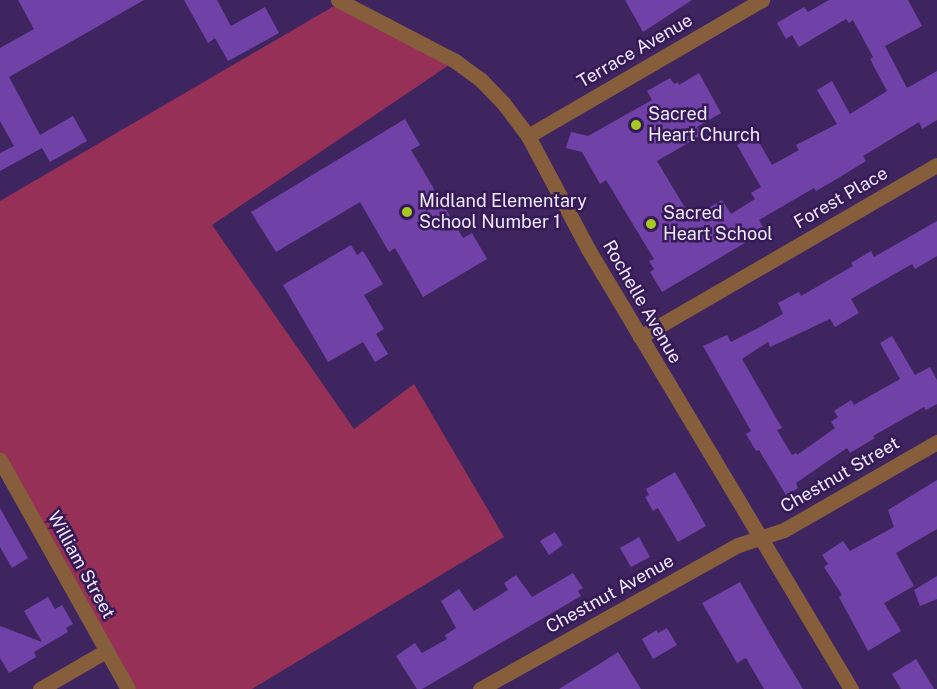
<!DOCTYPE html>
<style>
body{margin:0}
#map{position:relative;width:937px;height:689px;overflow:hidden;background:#3f2560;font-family:"Public Sans",sans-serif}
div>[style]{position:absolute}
.green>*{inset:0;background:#963056}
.building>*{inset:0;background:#7042a8}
.minor>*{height:15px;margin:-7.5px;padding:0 7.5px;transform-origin:7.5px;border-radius:7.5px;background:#865e3c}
.tertiary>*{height:15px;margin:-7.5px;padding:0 7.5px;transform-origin:7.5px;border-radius:7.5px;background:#865e3c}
.dots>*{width:16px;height:16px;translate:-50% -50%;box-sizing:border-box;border:3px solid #351a55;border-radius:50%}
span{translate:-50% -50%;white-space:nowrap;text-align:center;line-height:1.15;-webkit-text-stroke:5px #351a55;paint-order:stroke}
.street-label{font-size:18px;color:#efe8fe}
.poi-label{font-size:18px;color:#efe8fe}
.left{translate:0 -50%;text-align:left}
</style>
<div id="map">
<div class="green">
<div style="clip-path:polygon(341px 2px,455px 61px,212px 225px,354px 429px,414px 384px,504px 537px,252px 689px,128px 689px,0 461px,0 201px)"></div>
</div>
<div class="building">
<div style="clip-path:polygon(18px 0,144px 0,9px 77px,40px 135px,73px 116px,87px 141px,50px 162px,42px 148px,0 171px,0 153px,14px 146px,0 121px,0 48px,34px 29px)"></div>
<div style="clip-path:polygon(184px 0,217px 0,231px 26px,265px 7px,279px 33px,228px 61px,215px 38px,208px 43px)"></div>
<div style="clip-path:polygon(625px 0,692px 0,643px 32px)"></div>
<div style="clip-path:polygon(829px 0,908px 0,922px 26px,885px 46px,907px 88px,937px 71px,937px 120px,922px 129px,919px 122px,863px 156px,866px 161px,835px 180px,816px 191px,814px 188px,759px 220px,765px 231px,662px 292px,650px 272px,654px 269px,649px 261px,654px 259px,606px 180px,600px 184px,582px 152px,566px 148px,571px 132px,588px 136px,652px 100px,647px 91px,670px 78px,674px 84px,678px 82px,679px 85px,699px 73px,721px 113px,697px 127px,702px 135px,657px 161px,691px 218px,722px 200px,731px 214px,755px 199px,751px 193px,761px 187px,737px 145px,755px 135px,772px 165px,799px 150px,796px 145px,837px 124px,817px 90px,832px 81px,850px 114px,887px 91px,870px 59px,873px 57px,853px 20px,849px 23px,846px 19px,799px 47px,792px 35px,786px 39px,777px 23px,804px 7px,808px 12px)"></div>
<div style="clip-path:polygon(405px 119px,420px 145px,411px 150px,463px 238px,472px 233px,487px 259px,423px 297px,395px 248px,389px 252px,360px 202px,276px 252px,251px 212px)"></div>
<div style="clip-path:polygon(937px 221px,937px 256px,915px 269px,912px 264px,851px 299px,859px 313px,835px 327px,830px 319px,770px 347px,768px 342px,742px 359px,782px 428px,777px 430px,792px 455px,796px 453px,797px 455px,835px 428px,831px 422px,838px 417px,834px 411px,851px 400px,854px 405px,900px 379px,880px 343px,892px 336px,915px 375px,930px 367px,937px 380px,937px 404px,926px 410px,924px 407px,873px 436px,875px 438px,850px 453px,847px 448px,796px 483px,798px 488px,786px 495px,759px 450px,756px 451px,746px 434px,751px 431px,703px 346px,727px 335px,731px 342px,758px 328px,783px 314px,778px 303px,799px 292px,801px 296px,853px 266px,851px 263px,871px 251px,874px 257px)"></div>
<div style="clip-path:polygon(351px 245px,357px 255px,363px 251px,383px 284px,364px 295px,384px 329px,376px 334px,388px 354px,375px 362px,363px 342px,328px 362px,283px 285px)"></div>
<div style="clip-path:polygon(675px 472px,706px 526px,678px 542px,658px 508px,653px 511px,645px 497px,649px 495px,646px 489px)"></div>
<div style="clip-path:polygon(937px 480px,937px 529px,896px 553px,914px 586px,884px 603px,901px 631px,868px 651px,839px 597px,842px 595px,824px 567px,828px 564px,822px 555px,843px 541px,850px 551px,894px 527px,888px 510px)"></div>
<div style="clip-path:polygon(0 508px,28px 558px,12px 568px,0 547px)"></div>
<div style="clip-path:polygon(555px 532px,563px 545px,549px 555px,540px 541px)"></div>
<div style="clip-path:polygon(639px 537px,650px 557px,631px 567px,620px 548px)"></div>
<div style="clip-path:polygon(573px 573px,583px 588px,578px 591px,581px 596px,422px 689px,417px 689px,396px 656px,415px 643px,422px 653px,447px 639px,445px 635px,456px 628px,441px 601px,459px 589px,474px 611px,508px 590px,504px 583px,516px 575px,532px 597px)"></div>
<div style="clip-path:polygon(937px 576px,937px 599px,920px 606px,914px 590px)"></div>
<div style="clip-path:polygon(740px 582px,774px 641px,803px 689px,764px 689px,746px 658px,737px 663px,702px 603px)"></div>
<div style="clip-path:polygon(48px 597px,55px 609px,62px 605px,73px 624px,66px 628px,68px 632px,34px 652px,36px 657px,9px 673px,0 658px,0 626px,42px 642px,24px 611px)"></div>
<div style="clip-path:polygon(667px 628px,677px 645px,653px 659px,642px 639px,657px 630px,658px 633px)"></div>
<div style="clip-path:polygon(618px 652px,641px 689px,559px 689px,601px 663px)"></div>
<div style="clip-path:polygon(916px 659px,934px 689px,901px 689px,892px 674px)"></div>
</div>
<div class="minor">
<div style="left:528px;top:136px;width:271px;rotate:-30.2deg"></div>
<div style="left:640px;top:337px;width:343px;rotate:-30.1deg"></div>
<div style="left:0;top:460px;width:262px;rotate:60.8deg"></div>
<div style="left:40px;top:689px;width:76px;rotate:-29.9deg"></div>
<div style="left:480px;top:689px;width:295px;rotate:-29.2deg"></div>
<div style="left:738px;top:545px;width:48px;rotate:-18.1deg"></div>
<div style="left:784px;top:530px;width:177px;rotate:-29.9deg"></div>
</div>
<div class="tertiary">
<div style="left:338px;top:0;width:132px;rotate:27.5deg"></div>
<div style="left:455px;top:61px;width:32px;rotate:36deg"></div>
<div style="left:481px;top:80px;width:33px;rotate:46deg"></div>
<div style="left:504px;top:104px;width:40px;rotate:53deg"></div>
<div style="left:528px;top:136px;width:128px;rotate:62deg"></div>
<div style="left:588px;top:249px;width:513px;rotate:59.13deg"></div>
</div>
<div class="dots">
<div style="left:636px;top:125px;background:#a6c820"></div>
<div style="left:407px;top:212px;background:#a6c820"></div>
<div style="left:651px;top:224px;background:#a6c820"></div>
</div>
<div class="street-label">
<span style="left:635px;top:51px;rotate:-30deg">Terrace Avenue</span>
<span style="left:841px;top:198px;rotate:-30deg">Forest Place</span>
<span style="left:642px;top:302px;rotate:60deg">Rochelle Avenue</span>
<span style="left:840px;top:475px;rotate:-30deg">Chestnut Street</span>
<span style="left:81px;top:565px;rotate:61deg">William Street</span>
<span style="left:610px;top:594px;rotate:-29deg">Chestnut Avenue</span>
</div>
<div class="poi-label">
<span class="left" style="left:648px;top:125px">Sacred<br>Heart Church</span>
<span class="left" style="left:419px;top:212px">Midland Elementary<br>School Number 1</span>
<span class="left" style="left:663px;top:224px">Sacred<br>Heart School</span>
</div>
</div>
